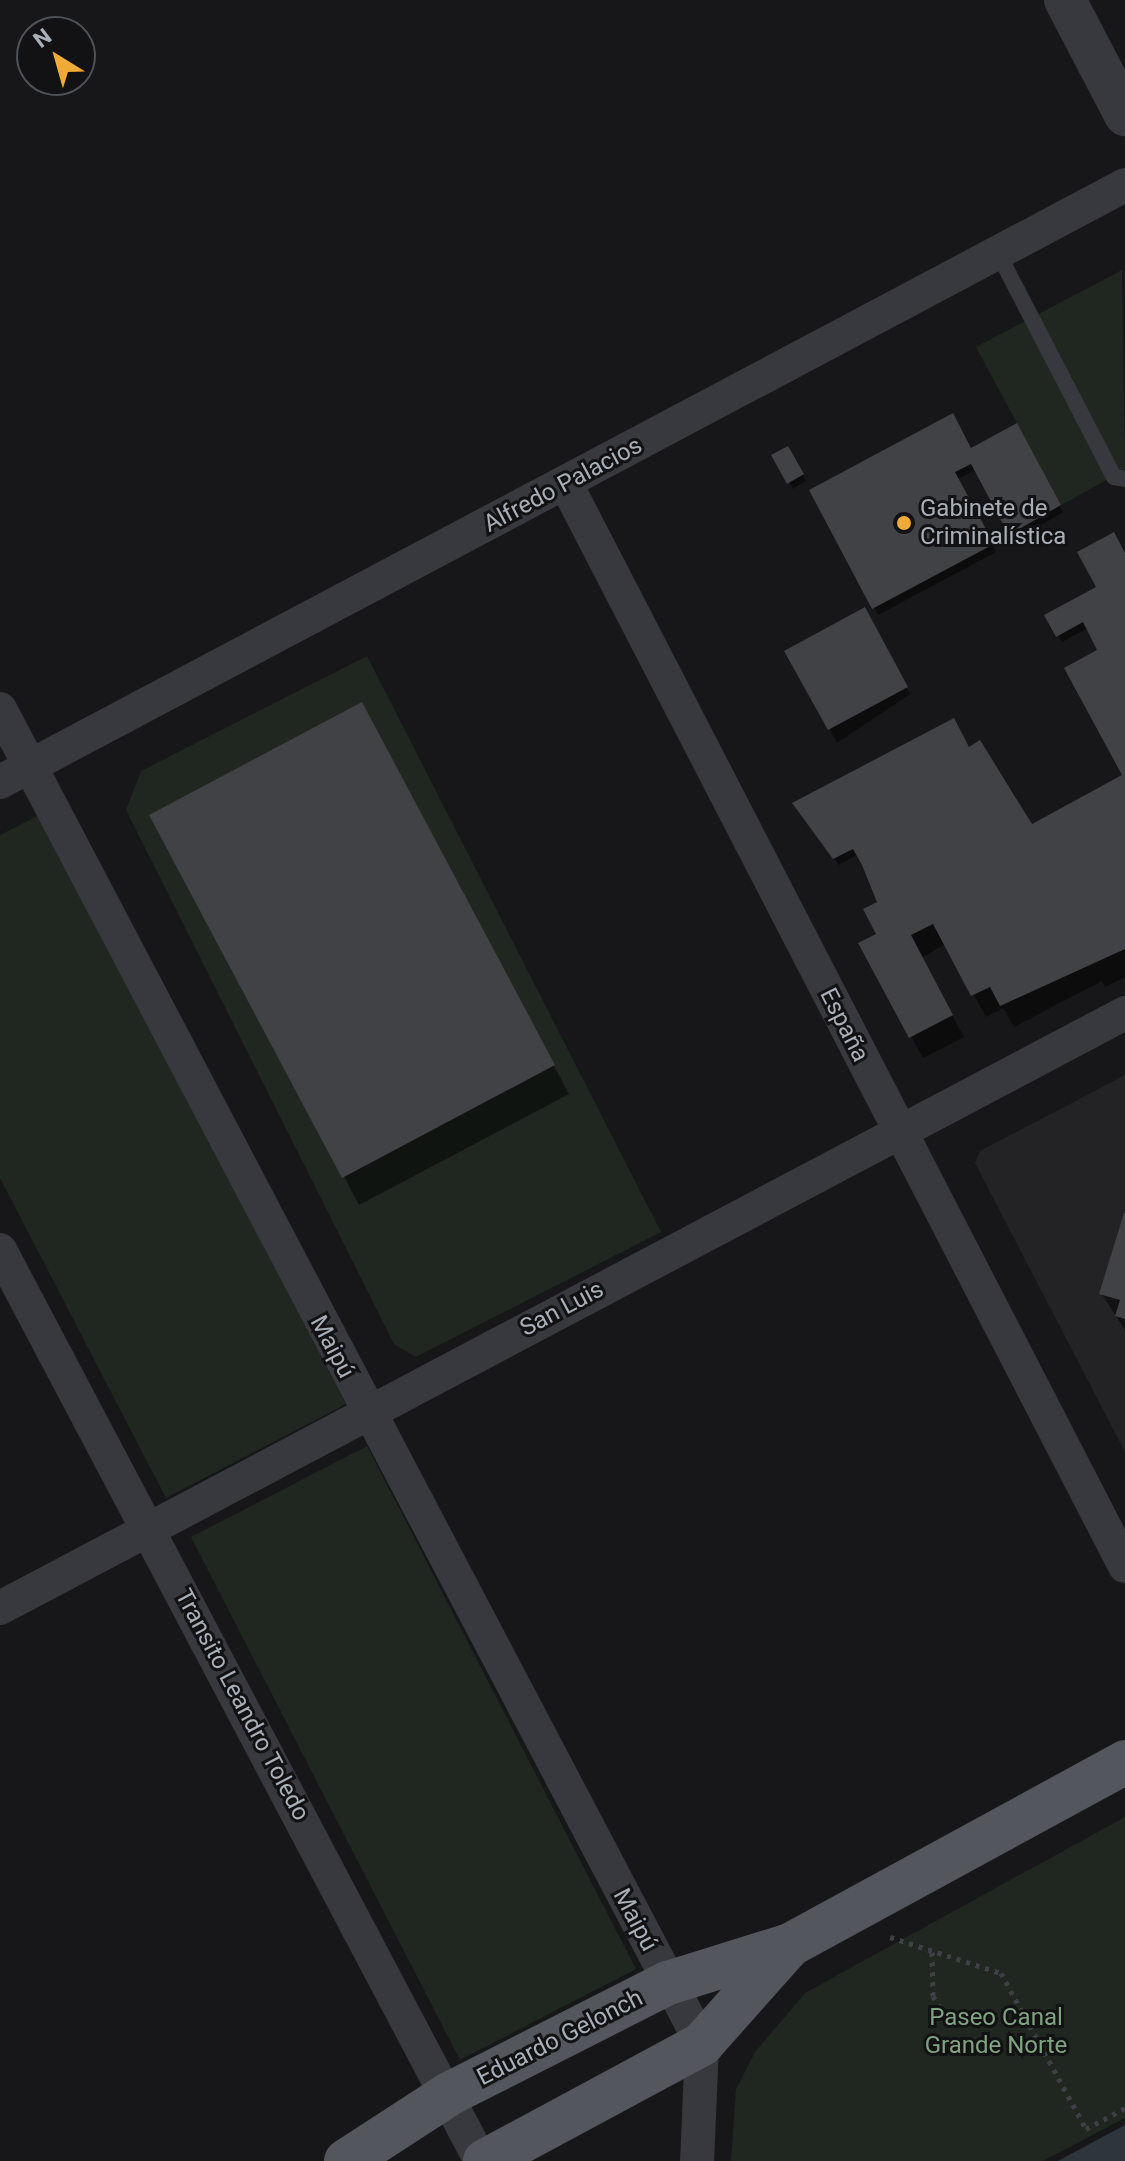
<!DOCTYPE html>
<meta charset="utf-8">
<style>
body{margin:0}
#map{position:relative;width:1125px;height:2161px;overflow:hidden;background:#171719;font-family:Roboto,sans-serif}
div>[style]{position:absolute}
.built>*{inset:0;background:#232326}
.green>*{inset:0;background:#1f2720}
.water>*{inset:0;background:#2d363d}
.shadow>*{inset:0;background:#0007}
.building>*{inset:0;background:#414246}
.path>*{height:5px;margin-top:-2.5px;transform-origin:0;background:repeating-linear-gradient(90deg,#3e4045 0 4px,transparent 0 10px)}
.service>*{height:16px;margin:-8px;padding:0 8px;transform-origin:8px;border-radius:8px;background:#38393e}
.minor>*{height:34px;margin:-17px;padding:0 17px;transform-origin:17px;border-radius:17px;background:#38393e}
.tertiary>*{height:42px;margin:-21px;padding:0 21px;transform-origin:21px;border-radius:21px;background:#38393e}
.primary>*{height:44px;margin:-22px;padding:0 22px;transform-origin:22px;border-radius:22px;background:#54565d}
.dots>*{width:22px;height:22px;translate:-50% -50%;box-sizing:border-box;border:4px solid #121214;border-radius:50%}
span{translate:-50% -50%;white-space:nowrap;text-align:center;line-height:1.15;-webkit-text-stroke:6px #121214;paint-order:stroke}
.street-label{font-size:24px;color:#a9afb9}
.poi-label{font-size:24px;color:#a9afb9}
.left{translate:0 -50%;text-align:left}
.park-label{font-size:24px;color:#80a381}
.north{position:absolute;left:16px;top:16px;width:80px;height:80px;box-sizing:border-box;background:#121214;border:2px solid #4e5156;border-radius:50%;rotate:323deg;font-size:22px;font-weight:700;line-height:32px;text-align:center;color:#a9afb9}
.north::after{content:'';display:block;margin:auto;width:28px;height:36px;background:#f0aa38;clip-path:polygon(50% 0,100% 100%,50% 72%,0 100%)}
</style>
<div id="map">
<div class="built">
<div style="clip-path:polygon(1125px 1075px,1125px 1452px,975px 1163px,980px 1151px)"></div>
</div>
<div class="green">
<div style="clip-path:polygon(1122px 270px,1125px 470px,1061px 505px,976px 347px)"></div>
<div style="clip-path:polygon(367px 656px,661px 1232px,416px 1357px,394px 1344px,126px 810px,141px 771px)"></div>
<div style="clip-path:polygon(39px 815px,346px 1404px,166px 1498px,0 1178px,0 835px)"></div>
<div style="clip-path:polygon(367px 1446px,636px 1969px,460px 2060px,191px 1537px)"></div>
<div style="clip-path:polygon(1125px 1817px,1125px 2118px,1043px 2161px,731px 2161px,736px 2089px,755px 2052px,805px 1993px)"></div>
</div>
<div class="water">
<div style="clip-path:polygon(1125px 2125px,1125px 2161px,1058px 2161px)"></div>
</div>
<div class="shadow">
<div style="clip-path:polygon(1017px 426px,1063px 512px,1015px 541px,977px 469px,957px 480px,996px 552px,878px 615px,811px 491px,971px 450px)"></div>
<div style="clip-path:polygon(787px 448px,806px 481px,793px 489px,774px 456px)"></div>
<div style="clip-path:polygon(1125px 556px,1125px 977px,1105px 987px,1102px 981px,1014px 1027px,1003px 1008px,986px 1017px,946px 944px,921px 958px,964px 1037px,923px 1058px,861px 944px,878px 935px,880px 902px,865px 866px,858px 854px,839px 865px,795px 804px,968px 749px,1011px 789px,1032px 826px,1125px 776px,1100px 651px,1088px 628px,1062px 642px,1047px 616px,1099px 588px)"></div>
<div style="clip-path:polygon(864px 610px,910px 694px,837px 743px,787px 652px)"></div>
<div style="clip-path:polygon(377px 732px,569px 1094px,359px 1205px,152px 816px)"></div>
<div style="clip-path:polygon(1125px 1217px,1125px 1330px,1101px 1293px)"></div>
</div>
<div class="building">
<div style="clip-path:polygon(953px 413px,971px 448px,1017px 423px,1061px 505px,1009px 535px,971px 464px,955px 472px,994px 544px,872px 609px,809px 490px)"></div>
<div style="clip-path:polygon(788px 446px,804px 474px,787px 484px,771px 455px)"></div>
<div style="clip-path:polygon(1114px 532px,1125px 553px,1125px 949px,1000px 1006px,990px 987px,971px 996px,933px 924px,911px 935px,953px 1015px,909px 1038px,858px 943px,876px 934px,863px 909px,877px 902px,862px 865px,853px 849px,833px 859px,792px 803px,954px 718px,969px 747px,980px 740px,1032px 824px,1122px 775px,1064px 668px,1097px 650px,1083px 622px,1056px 637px,1044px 615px,1096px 587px,1077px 552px)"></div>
<div style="clip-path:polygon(865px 607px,908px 687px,828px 730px,784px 651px)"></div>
<div style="clip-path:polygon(362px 702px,555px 1065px,342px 1178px,149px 815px)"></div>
<div style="clip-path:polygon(1124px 1213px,1125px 1213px,1125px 1319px,1115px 1316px,1120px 1300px,1099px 1294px)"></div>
</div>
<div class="path">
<div style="left:890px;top:1937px;width:117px;rotate:18deg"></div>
<div style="left:1001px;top:1973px;width:178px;rotate:61.4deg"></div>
<div style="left:1086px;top:2129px;width:44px;rotate:-28.3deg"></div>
<div style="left:932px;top:1952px;width:44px;rotate:88.7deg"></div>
<div style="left:933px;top:1996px;width:19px;rotate:58deg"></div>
</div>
<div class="service">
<div style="left:999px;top:255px;width:250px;rotate:62.6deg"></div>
<div style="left:1114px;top:477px;width:11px;rotate:10deg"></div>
</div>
<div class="minor">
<div style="left:566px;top:484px;width:1218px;rotate:62.68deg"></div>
<div style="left:0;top:709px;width:1508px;rotate:62.26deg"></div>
<div style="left:702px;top:2044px;width:117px;rotate:92.4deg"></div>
<div style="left:0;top:782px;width:1274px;rotate:-27.95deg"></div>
<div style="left:0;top:1250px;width:1030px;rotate:62.17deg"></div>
<div style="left:0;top:1608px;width:1273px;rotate:-27.87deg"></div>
</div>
<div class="tertiary">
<div style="left:1065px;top:0;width:130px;rotate:62.4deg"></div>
</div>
<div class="primary">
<div style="left:346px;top:2161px;width:123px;rotate:-33deg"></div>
<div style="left:449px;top:2094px;width:246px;rotate:-26.9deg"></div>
<div style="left:668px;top:1983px;width:128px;rotate:-17.3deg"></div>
<div style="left:790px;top:1945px;width:382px;rotate:-28.6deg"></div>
<div style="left:485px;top:2161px;width:247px;rotate:-28.3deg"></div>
<div style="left:702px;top:2044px;width:132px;rotate:-48.4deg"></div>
</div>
<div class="dots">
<div style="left:904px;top:523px;background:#f0aa38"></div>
</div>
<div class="street-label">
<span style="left:563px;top:485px;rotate:-28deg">Alfredo Palacios</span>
<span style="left:844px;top:1025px;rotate:63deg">España</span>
<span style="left:562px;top:1309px;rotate:-28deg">San Luis</span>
<span style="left:332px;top:1347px;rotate:62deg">Maipú</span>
<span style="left:242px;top:1705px;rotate:62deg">Transito Leandro Toledo</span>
<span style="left:635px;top:1920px;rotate:62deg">Maipú</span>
<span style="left:560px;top:2038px;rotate:-27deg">Eduardo Gelonch</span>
</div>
<div class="poi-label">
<span class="left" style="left:920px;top:523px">Gabinete de<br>Criminalística</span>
</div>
<div class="park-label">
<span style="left:996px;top:2032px">Paseo Canal<br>Grande Norte</span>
</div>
<div class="north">N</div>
</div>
